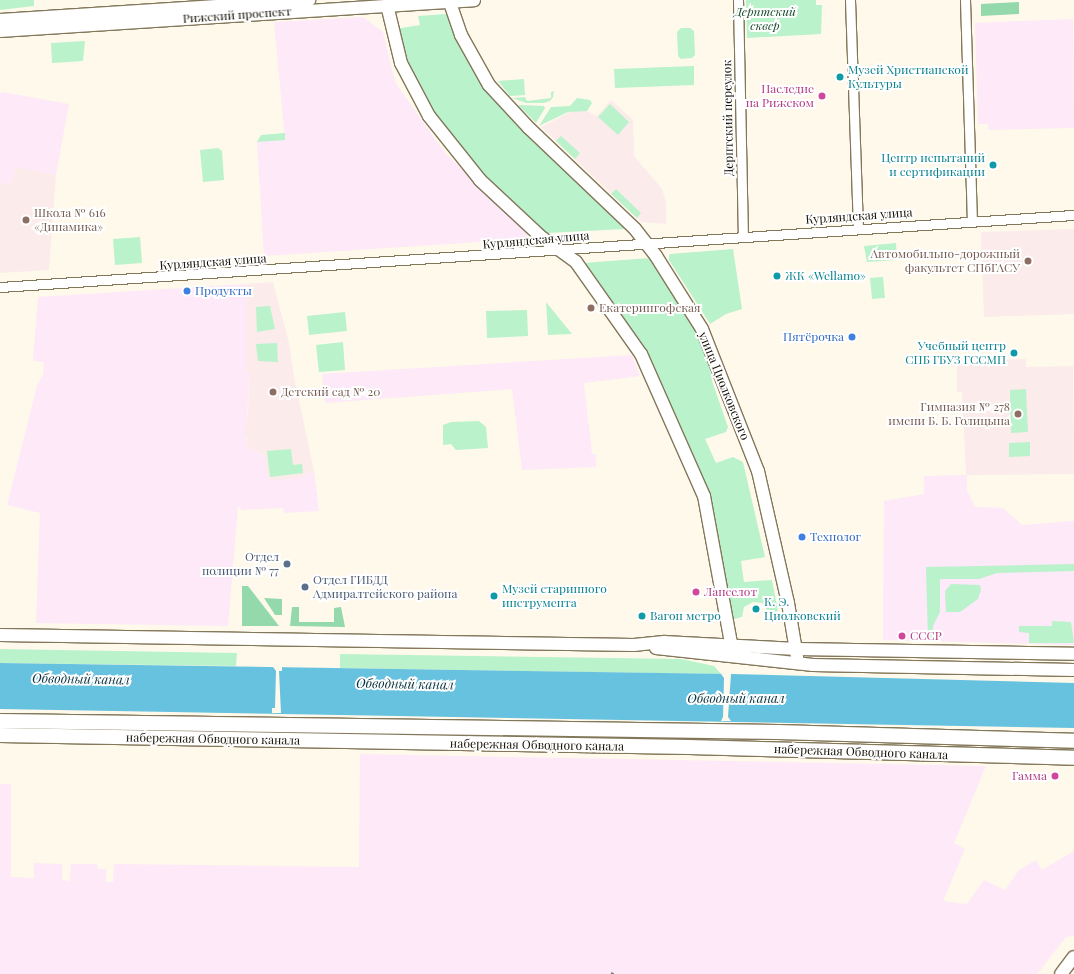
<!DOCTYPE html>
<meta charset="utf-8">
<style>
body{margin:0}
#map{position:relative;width:1074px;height:974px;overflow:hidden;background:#fff9ec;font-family:"Playfair Display",serif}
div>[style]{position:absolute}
.industrial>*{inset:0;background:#fde9f8}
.education>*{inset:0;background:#fcebeb}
.green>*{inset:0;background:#b9f2cb}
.forest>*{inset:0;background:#93d9ab}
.water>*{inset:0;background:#67c2df}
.pier>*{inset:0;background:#fff9ec}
.roads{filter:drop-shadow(1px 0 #83775a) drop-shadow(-1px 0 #83775a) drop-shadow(0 1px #83775a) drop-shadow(0 -1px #83775a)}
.street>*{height:9px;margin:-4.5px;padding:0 4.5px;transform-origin:4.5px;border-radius:4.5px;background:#fff}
.secondary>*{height:12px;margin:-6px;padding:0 6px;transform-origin:6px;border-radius:6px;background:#fff}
.primary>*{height:14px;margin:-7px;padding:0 7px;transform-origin:7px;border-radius:7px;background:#fff}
.rail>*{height:3px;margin-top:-1.5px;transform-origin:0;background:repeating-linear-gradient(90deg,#827c71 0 5px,transparent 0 10px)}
.dots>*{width:11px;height:11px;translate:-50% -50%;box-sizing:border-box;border:2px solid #fff;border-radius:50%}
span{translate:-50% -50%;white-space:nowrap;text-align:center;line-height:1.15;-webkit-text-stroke:4px #fff;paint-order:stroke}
.park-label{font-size:12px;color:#174c2e;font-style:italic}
.street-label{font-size:12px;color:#140f05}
.culture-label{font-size:12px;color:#0d838f}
.left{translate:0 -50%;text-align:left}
.right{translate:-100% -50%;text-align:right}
.hotel-label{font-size:12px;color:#b23c85}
.education-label{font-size:12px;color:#785e54}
.shop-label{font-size:12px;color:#366cbe}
.service-label{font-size:12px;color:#4e5e75}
.water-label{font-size:13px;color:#06323f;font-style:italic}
</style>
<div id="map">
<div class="industrial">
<div style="clip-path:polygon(363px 17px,383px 32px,395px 82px,445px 153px,528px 232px,526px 239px,264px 256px,257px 142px,285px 139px,274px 22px)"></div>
<div style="clip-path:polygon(1073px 19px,1074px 128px,989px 130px,988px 124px,978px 124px,975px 23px)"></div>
<div style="clip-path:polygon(2px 92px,69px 104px,56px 175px,38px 172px,7px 185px,0 185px,0 94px)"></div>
<div style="clip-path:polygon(246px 284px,246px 372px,249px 372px,246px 446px,302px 477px,314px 471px,319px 511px,284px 513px,283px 508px,242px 510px,238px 506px,228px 626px,36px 623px,40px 513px,7px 505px,37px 386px,43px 374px,44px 362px,33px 361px,38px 297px)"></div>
<div style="clip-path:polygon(632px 355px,640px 376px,584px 383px,592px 454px,596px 454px,596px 467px,522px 470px,512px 389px,325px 403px,322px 374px)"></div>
<div style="clip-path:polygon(967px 475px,967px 490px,975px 507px,1003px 508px,1022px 525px,1074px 521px,1074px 645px,883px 640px,884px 501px,924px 494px,924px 476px)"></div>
<div style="clip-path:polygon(360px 754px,986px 766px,954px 843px,965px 849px,943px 901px,967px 904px,984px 880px,1005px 890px,1019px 870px,1036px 860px,1042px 870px,1074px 851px,1074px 936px,1066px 937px,1037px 974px,0 974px,0 784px,11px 784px,11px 877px,34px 878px,34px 863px,62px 864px,62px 880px,70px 881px,71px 864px,97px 864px,98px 869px,106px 869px,106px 882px,113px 882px,114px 864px,359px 867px)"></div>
</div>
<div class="education">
<div style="clip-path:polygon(611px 100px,633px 120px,634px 156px,662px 189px,666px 202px,666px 224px,641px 222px,541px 127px,574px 110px,587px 111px,597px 116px)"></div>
<div style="clip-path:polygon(16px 167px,56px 175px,49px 270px,0 273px,0 185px,12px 182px)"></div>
<div style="clip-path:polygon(1074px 229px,1074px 314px,984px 317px,981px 232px)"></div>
<div style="clip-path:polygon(273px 282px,289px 343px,294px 377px,314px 471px,302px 477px,268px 481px,265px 456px,246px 446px,247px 436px,244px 434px,248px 414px,249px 372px,246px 372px,246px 284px)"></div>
<div style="clip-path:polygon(1026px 359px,1026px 367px,1073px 366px,1074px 474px,966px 475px,962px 392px,957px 392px,957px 361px)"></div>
</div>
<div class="green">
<div style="clip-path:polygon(0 0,34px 0,34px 6px,0 10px)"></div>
<div style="clip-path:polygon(746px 0,816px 0,816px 5px,822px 5px,821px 34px,747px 38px)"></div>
<div style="clip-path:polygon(446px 14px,479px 79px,625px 229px,547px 233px,490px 182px,455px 145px,414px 83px,395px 29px,420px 25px,418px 16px)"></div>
<div style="clip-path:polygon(681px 28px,690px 28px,694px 31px,695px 55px,692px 58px,681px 59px,678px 56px,677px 32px)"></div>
<div style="clip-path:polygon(85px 41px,83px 61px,52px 63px,51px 43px)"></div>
<div style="clip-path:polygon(694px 66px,694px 85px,615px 88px,614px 69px)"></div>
<div style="clip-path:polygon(524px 79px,525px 95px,510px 96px,498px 81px)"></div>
<div style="clip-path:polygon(554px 91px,553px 97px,550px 101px,543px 103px,526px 103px,512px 98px,525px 97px,527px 101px,551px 98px,551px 92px)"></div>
<div style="clip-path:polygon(577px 98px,590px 100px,592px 103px,587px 111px,568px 112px,539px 126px,551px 107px,570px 106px)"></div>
<div style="clip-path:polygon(610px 104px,629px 122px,618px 135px,598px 117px)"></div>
<div style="clip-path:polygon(518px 105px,544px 106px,545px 108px,536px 123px)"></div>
<div style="clip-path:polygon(285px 133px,285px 140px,257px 142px,261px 135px)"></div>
<div style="clip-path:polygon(561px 136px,580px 153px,575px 159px,556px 141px)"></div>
<div style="clip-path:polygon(218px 148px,222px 151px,224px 180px,203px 182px,200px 150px)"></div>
<div style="clip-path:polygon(616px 189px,641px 213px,637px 218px,611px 194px)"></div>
<div style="clip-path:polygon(140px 237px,142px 263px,115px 265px,113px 239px)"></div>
<div style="clip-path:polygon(896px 243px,897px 260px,867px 262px,864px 246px)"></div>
<div style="clip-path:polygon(733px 249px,742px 309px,726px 314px,710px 324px,669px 260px,669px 256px,670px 254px)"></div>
<div style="clip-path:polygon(650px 258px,697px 329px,708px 356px,712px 381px,728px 427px,726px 432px,705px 439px,716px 463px,733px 457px,743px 462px,765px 557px,741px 561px,744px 582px,772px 580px,778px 611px,769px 613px,762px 603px,753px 602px,744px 607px,742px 617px,731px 620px,714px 530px,645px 353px,583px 263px)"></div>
<div style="clip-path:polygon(883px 277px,885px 298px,872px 299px,870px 278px)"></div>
<div style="clip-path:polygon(546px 302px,572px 334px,548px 335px)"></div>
<div style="clip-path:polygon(270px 306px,275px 329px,257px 332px,256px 307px)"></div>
<div style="clip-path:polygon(527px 310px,528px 336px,487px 338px,486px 311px)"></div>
<div style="clip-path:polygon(345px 312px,347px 331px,309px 335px,307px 316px)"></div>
<div style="clip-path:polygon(343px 342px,345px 370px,319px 372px,316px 345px)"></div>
<div style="clip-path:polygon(277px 343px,278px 362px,258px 361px,256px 344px)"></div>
<div style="clip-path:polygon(1026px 389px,1028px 432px,1011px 433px,1010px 390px)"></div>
<div style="clip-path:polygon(479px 421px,486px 427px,488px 448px,456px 450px,451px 444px,443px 445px,443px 425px,451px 422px)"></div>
<div style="clip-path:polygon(1030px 442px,1030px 456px,1009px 457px,1009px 443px)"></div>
<div style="clip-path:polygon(291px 449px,293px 465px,302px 464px,303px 473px,270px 477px,267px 451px)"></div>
<div style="clip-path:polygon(1074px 564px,1074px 571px,997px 573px,979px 579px,940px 579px,940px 612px,933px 626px,933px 640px,928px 640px,926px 567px)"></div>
<div style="clip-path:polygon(951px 584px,980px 585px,981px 590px,978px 599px,960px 612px,946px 612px,945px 591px)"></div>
<div style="clip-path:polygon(1052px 621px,1071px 622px,1074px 643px,1029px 643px,1029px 633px,1019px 632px,1019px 626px,1052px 626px)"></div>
<div style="clip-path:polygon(0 649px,237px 653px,236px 666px,0 663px)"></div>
<div style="clip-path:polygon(340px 654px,681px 659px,714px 666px,721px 674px,340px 668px)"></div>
</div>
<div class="forest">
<div style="clip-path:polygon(1019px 2px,1019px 14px,981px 16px,981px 4px)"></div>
<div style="clip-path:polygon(242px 586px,248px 586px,279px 626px,242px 626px)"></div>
<div style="clip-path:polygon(264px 598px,282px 599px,282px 615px,275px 615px)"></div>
<div style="clip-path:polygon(292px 607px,299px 607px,299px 622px,334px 622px,334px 608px,341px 607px,345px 627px,290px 626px)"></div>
</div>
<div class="water">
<div style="clip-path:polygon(0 663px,731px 674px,1074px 683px,1074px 728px,0 709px)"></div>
</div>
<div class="pier">
<div style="clip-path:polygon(273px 667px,282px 667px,282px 671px,279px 671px,281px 713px,272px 713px,272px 708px,275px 708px,276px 671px)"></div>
<div style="clip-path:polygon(721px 674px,731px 674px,728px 717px,731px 721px,721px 721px,723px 717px,724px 678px)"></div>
</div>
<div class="roads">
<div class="street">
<div style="left:738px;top:0;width:236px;rotate:88.8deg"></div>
<div style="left:850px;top:0;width:229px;rotate:88deg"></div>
<div style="left:965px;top:0;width:221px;rotate:88.2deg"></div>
<div style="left:0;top:287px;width:1076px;rotate:-3.84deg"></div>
</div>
<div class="secondary">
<div style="left:449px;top:0;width:37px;rotate:71deg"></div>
<div style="left:461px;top:35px;width:57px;rotate:60.8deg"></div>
<div style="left:489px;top:85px;width:59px;rotate:47.1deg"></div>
<div style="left:529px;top:128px;width:146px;rotate:43.6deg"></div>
<div style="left:635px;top:229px;width:34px;rotate:52deg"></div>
<div style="left:656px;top:256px;width:86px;rotate:57.8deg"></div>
<div style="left:702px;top:329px;width:153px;rotate:68.5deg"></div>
<div style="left:758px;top:471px;width:135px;rotate:77.2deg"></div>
<div style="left:788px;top:603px;width:61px;rotate:80.5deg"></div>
<div style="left:387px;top:5px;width:60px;rotate:76.4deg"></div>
<div style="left:401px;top:63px;width:60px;rotate:62.2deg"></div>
<div style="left:429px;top:116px;width:82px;rotate:51.4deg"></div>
<div style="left:480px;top:180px;width:82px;rotate:43deg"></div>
<div style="left:540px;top:236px;width:44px;rotate:35.8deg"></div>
<div style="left:576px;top:262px;width:113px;rotate:54.8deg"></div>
<div style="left:641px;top:354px;width:155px;rotate:66.1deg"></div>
<div style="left:704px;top:496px;width:149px;rotate:79.6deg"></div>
<div style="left:731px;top:643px;width:13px;rotate:90deg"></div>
<div style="left:0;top:20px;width:310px;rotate:-3.7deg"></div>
<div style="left:0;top:31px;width:475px;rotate:-3.7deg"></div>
<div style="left:0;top:635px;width:634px;rotate:0.9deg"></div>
<div style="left:634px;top:645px;width:30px;rotate:-6deg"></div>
<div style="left:664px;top:642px;width:133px;rotate:3deg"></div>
<div style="left:797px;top:649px;width:277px;rotate:1deg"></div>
<div style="left:656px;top:648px;width:158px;rotate:6.2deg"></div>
<div style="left:813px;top:665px;width:261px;rotate:1.1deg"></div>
<div style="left:1061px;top:974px;width:21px;rotate:-53deg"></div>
</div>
<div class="primary">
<div style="left:0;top:721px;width:778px;rotate:0.81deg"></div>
<div style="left:778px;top:732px;width:296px;rotate:1.7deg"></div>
<div style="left:0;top:735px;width:689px;rotate:1deg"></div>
<div style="left:689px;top:747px;width:385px;rotate:1.6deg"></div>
</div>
</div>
<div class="rail">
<div style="left:612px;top:974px;width:2px;rotate:-63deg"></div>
</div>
<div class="dots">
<div style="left:840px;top:77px;background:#0f9aa8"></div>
<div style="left:822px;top:96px;background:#d1479c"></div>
<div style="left:993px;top:165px;background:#0f9aa8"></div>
<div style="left:26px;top:220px;background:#8d6e63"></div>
<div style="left:1028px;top:261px;background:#8d6e63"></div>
<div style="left:777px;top:276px;background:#0f9aa8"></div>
<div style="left:187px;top:291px;background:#3f7fe0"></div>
<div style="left:591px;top:308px;background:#8d6e63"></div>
<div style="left:852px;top:337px;background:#3f7fe0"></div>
<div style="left:1014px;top:353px;background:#0f9aa8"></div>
<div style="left:273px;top:392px;background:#8d6e63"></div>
<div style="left:1018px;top:414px;background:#8d6e63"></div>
<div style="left:802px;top:537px;background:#3f7fe0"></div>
<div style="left:287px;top:564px;background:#5c6f8a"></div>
<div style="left:305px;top:587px;background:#5c6f8a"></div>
<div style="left:696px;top:592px;background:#d1479c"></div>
<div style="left:494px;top:596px;background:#0f9aa8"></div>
<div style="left:756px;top:609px;background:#0f9aa8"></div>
<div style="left:642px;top:616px;background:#0f9aa8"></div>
<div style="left:902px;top:636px;background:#d1479c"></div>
<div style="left:1055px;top:776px;background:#d1479c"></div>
</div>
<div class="park-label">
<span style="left:765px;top:19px">Дерптский<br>сквер</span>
</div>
<div class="street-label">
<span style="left:237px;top:15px;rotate:-4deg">Рижский проспект</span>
<span style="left:728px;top:118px;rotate:-91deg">Дерптский переулок</span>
<span style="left:859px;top:216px;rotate:-4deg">Курляндская улица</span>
<span style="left:536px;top:240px;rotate:-5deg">Курляндская улица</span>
<span style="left:213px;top:262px;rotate:-4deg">Курляндская улица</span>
<span style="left:724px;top:386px;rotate:68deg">улица Циолковского</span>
<span style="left:213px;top:739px;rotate:1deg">набережная Обводного канала</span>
<span style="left:537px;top:745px;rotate:1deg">набережная Обводного канала</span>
<span style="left:861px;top:752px;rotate:2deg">набережная Обводного канала</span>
</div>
<div class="culture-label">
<span class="left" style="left:848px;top:77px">Музей Христианской<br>Культуры</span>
<span class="right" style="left:985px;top:165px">Центр испытаний<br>и сертификации</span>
<span class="left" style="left:785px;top:276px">ЖК «Wellamo»</span>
<span class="right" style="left:1006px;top:353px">Учебный центр<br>СПБ ГБУЗ ГССМП</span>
<span class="left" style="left:502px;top:596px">Музей старинного<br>инструмента</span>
<span class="left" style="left:764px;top:609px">К. Э.<br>Циолковский</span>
<span class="left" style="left:650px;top:616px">Вагон метро</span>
</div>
<div class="hotel-label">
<span class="right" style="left:814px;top:96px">Наследие<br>на Рижском</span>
<span class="left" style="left:704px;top:592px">Ланселот</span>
<span class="left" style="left:910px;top:636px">СССР</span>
<span class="right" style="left:1047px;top:776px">Гамма</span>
</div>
<div class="education-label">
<span class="left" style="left:34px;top:220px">Школа № 616<br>«Динамика»</span>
<span class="right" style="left:1020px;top:261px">Автомобильно-дорожный<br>факультет СПбГАСУ</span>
<span class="left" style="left:599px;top:308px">Екатерингофская</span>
<span class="left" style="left:281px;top:392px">Детский сад № 20</span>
<span class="right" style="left:1010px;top:414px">Гимназия № 278<br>имени Б. Б. Голицына</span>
</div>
<div class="shop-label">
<span class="left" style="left:195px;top:291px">Продукты</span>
<span class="right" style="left:844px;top:337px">Пятёрочка</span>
<span class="left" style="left:810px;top:537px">Технолог</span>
</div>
<div class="service-label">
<span class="right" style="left:279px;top:564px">Отдел<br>полиции № 77</span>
<span class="left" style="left:313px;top:587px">Отдел ГИБДД<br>Адмиралтейского района</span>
</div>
<div class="water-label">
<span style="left:81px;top:679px;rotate:1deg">Обводный канал</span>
<span style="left:405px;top:684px;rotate:1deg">Обводный канал</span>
<span style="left:736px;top:698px">Обводный канал</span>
</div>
</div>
